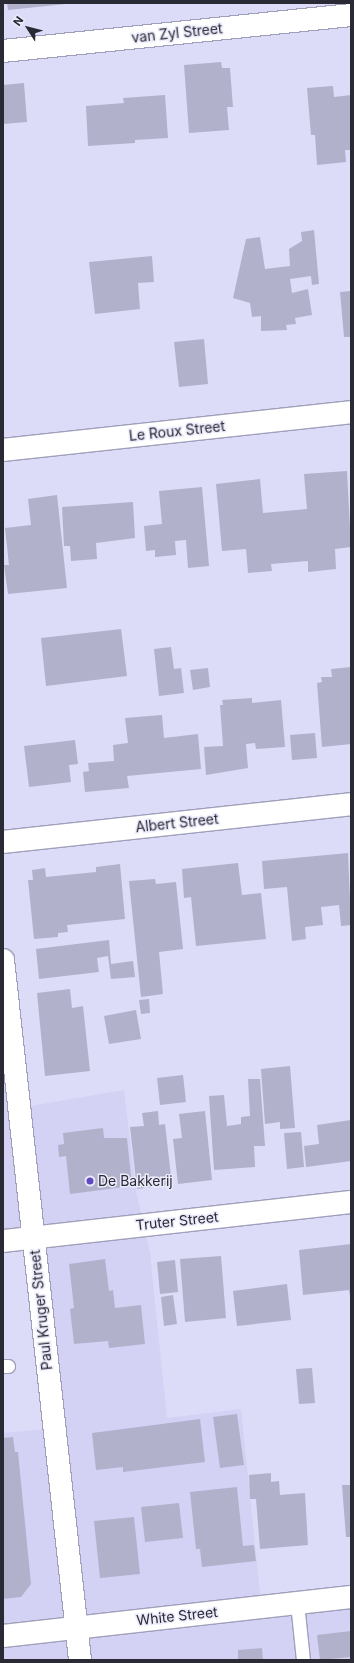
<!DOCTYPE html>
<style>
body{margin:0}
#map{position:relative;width:354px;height:1663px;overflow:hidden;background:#dcdcf8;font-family:Inter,sans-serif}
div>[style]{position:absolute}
.built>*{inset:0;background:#d3d2f5}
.building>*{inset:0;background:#b2b1cc}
.roads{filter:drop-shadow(1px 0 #a09fba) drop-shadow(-1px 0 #a09fba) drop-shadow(0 1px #a09fba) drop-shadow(0 -1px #a09fba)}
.service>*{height:13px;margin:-6.5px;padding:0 6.5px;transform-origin:6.5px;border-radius:6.5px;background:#fff}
.minor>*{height:22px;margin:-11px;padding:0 11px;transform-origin:11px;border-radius:11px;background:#fff}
.tertiary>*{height:22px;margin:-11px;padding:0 11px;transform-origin:11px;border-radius:11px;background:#fff}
.dots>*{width:11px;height:11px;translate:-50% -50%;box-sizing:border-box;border:2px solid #eaeafb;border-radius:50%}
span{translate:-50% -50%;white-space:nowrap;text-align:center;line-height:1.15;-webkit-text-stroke:3px #eaeafb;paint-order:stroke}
.street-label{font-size:14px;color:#2a2a34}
.poi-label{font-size:14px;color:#2a2a34}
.left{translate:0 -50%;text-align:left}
.frame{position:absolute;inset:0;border:4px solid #2a2a34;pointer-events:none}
.north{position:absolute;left:8px;top:8px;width:40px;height:40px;-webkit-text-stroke:3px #eaeafb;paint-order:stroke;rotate:306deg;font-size:11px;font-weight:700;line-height:16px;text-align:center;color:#2a2a34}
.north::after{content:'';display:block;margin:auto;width:14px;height:18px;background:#2a2a34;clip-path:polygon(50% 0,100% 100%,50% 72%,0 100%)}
</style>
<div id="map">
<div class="built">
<div style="clip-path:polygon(22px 1036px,31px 1106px,124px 1090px,136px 1191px,150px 1253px,167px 1418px,241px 1409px,262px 1612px,351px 1602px,351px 1660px,3px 1660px,3px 1433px,56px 1428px,35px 1235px,3px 1238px,3px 1039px)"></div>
</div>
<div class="building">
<div style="clip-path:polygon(7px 3px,66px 3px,66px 4px,8px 10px)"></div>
<div style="clip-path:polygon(221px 62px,222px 68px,230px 68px,233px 107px,227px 107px,229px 130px,189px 133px,184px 65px)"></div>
<div style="clip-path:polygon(24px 83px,27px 122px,3px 124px,3px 85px)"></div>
<div style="clip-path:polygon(333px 86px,334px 97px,351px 95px,351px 150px,345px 150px,346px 162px,317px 165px,315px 135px,311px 135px,307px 88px)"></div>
<div style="clip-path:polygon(165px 95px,168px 138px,135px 140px,135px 143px,88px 146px,86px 106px,124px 103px,123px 98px)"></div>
<div style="clip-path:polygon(314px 230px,319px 284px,312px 285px,311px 276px,290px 279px,292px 293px,308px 289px,312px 315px,295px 318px,296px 324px,286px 325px,287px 330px,261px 331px,261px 316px,252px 317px,250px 303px,233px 298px,246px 239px,260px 237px,265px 269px,290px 266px,289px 249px,302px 241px,301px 232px)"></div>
<div style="clip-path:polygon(152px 256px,154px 282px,138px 283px,140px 309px,95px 314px,89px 262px)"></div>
<div style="clip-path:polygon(351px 291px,351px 337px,344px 337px,340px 292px)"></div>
<div style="clip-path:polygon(204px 339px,208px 384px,179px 387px,174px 342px)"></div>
<div style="clip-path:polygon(347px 471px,351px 547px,335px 549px,336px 569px,308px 572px,308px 561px,271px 564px,272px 571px,248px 573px,246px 549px,222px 551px,216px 484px,260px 479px,263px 513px,307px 509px,304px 474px)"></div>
<div style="clip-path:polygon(202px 487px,209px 566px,188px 568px,186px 540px,175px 541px,176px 555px,155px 557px,155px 550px,146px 551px,144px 526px,162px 524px,159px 491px)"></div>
<div style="clip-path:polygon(57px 495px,67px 588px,8px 594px,4px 565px,9px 565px,5px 528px,31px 525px,28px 499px)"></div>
<div style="clip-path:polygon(133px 502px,135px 538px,96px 543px,97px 559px,71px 561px,70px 546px,64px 546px,62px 507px)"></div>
<div style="clip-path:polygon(121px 629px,127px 676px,46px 686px,41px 638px)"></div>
<div style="clip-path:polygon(171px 647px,174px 669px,181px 668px,184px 693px,159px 696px,154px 649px)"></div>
<div style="clip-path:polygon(351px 667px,351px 744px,322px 747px,317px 683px,322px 682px,321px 677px,332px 677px,331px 669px)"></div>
<div style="clip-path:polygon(208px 668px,210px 687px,193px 690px,190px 670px)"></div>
<div style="clip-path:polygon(252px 698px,252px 703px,281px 700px,285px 747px,256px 749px,255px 743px,246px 744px,248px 768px,206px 775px,204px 747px,223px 746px,220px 705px,223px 705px,222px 700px)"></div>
<div style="clip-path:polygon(162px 715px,164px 738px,198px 734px,201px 769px,127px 776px,129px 788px,85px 792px,83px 772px,89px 771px,88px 763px,114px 761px,113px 745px,128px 743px,125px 718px)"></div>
<div style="clip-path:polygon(315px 733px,317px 758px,292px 760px,290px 735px)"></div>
<div style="clip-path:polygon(75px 740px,78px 764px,69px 765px,71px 782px,29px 787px,24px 746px)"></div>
<div style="clip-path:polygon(348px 853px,351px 925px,341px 926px,339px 905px,321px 907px,323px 925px,305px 927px,306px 939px,292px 941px,287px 887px,264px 889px,262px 861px)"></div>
<div style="clip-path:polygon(238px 863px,242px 895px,261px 893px,266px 939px,196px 946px,191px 897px,184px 898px,182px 869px)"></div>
<div style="clip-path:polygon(120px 864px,125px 919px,67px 925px,68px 932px,58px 933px,58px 937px,34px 939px,28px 880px,33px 880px,32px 870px,45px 868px,46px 877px,96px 872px,96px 867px)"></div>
<div style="clip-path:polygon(155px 879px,156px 884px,176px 882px,183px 949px,159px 952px,163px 994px,141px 997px,129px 881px)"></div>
<div style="clip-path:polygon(109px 940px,111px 964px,133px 961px,135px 977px,111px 979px,108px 956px,97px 958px,99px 972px,39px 979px,36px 949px)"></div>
<div style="clip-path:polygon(70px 989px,72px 1008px,83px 1006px,90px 1071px,45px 1076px,37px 993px)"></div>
<div style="clip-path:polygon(149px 999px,150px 1013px,141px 1014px,139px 1000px)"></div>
<div style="clip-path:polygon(136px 1010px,141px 1039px,109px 1044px,104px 1016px)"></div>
<div style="clip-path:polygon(290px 1066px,295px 1128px,280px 1129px,280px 1122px,265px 1124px,261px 1069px)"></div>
<div style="clip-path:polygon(183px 1075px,186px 1102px,160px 1105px,157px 1078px)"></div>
<div style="clip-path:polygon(248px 1079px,260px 1079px,265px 1146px,254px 1146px,255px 1167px,214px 1170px,209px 1096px,224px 1095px,227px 1126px,241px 1124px,241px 1117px,250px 1116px)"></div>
<div style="clip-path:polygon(158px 1111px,159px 1125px,165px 1124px,172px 1185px,137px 1189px,130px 1127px,144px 1126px,142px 1113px)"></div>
<div style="clip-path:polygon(205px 1111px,212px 1180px,178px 1184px,173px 1139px,182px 1138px,179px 1114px)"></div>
<div style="clip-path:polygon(351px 1120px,351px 1161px,306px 1167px,304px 1146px,319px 1144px,317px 1125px)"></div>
<div style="clip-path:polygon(103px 1128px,104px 1138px,127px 1138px,132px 1186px,70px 1194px,66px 1156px,59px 1157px,58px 1145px,64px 1144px,63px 1133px)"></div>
<div style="clip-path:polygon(301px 1132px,304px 1167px,287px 1169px,284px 1133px)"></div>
<div style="clip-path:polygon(351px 1244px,351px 1302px,349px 1290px,303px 1295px,299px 1250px)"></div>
<div style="clip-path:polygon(221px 1256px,226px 1318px,185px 1322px,180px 1259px)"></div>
<div style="clip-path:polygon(105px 1259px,109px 1291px,113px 1290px,115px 1308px,141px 1305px,145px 1344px,109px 1348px,108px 1341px,74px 1344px,70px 1309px,74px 1308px,69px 1264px)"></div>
<div style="clip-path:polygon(175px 1260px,178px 1292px,160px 1294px,157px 1262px)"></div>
<div style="clip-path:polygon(287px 1284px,291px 1320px,237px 1326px,233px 1291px)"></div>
<div style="clip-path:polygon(173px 1295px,177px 1324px,164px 1326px,161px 1297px)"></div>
<div style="clip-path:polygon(312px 1368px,315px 1403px,299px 1404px,296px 1369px)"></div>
<div style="clip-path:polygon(237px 1414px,244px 1465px,220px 1468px,213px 1417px)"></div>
<div style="clip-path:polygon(200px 1419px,205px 1462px,123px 1472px,123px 1467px,96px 1470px,92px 1433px)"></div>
<div style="clip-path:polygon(13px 1437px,15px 1452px,18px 1452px,31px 1584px,21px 1597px,3px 1599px,3px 1438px)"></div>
<div style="clip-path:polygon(271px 1473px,271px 1482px,279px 1481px,280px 1495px,305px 1493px,308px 1545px,260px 1549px,256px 1499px,250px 1499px,249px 1475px)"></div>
<div style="clip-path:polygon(342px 1485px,351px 1485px,351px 1537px,346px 1537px)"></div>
<div style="clip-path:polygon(237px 1487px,243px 1546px,254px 1545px,256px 1561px,202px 1567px,200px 1549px,196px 1549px,190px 1492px)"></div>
<div style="clip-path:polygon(179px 1503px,183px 1538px,145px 1542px,141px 1507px)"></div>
<div style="clip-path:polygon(134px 1517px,140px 1574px,100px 1578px,94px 1521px)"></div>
<div style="clip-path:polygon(351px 1631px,351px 1657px,320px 1660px,317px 1635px)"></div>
<div style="clip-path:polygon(262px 1648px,263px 1660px,238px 1660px,238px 1650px)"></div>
</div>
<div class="roads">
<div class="service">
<div style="left:3px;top:1366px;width:5px"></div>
<div style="left:297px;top:1603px;width:57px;rotate:84deg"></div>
</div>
<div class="minor">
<div style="left:3px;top:51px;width:350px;rotate:-5.9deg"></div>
<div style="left:3px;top:450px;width:350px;rotate:-6.2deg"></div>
<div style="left:3px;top:842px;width:350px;rotate:-6.2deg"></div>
<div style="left:3px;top:1241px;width:350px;rotate:-6.4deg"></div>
<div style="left:3px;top:1636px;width:350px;rotate:-6.4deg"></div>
</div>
<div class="tertiary">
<div style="left:3px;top:960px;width:704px;rotate:83.72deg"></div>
</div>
</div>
<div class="dots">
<div style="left:90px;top:1181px;background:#604ac2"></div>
</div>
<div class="street-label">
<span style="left:177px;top:33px;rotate:-6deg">van Zyl Street</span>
<span style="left:177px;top:431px;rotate:-6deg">Le Roux Street</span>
<span style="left:177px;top:823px;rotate:-6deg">Albert Street</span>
<span style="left:177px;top:1221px;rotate:-6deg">Truter Street</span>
<span style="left:41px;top:1310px;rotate:-96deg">Paul Kruger Street</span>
<span style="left:177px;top:1616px;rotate:-6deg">White Street</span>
</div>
<div class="poi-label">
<span class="left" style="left:98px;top:1181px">De Bakkerij</span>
</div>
<div class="frame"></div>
<div class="north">N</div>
</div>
